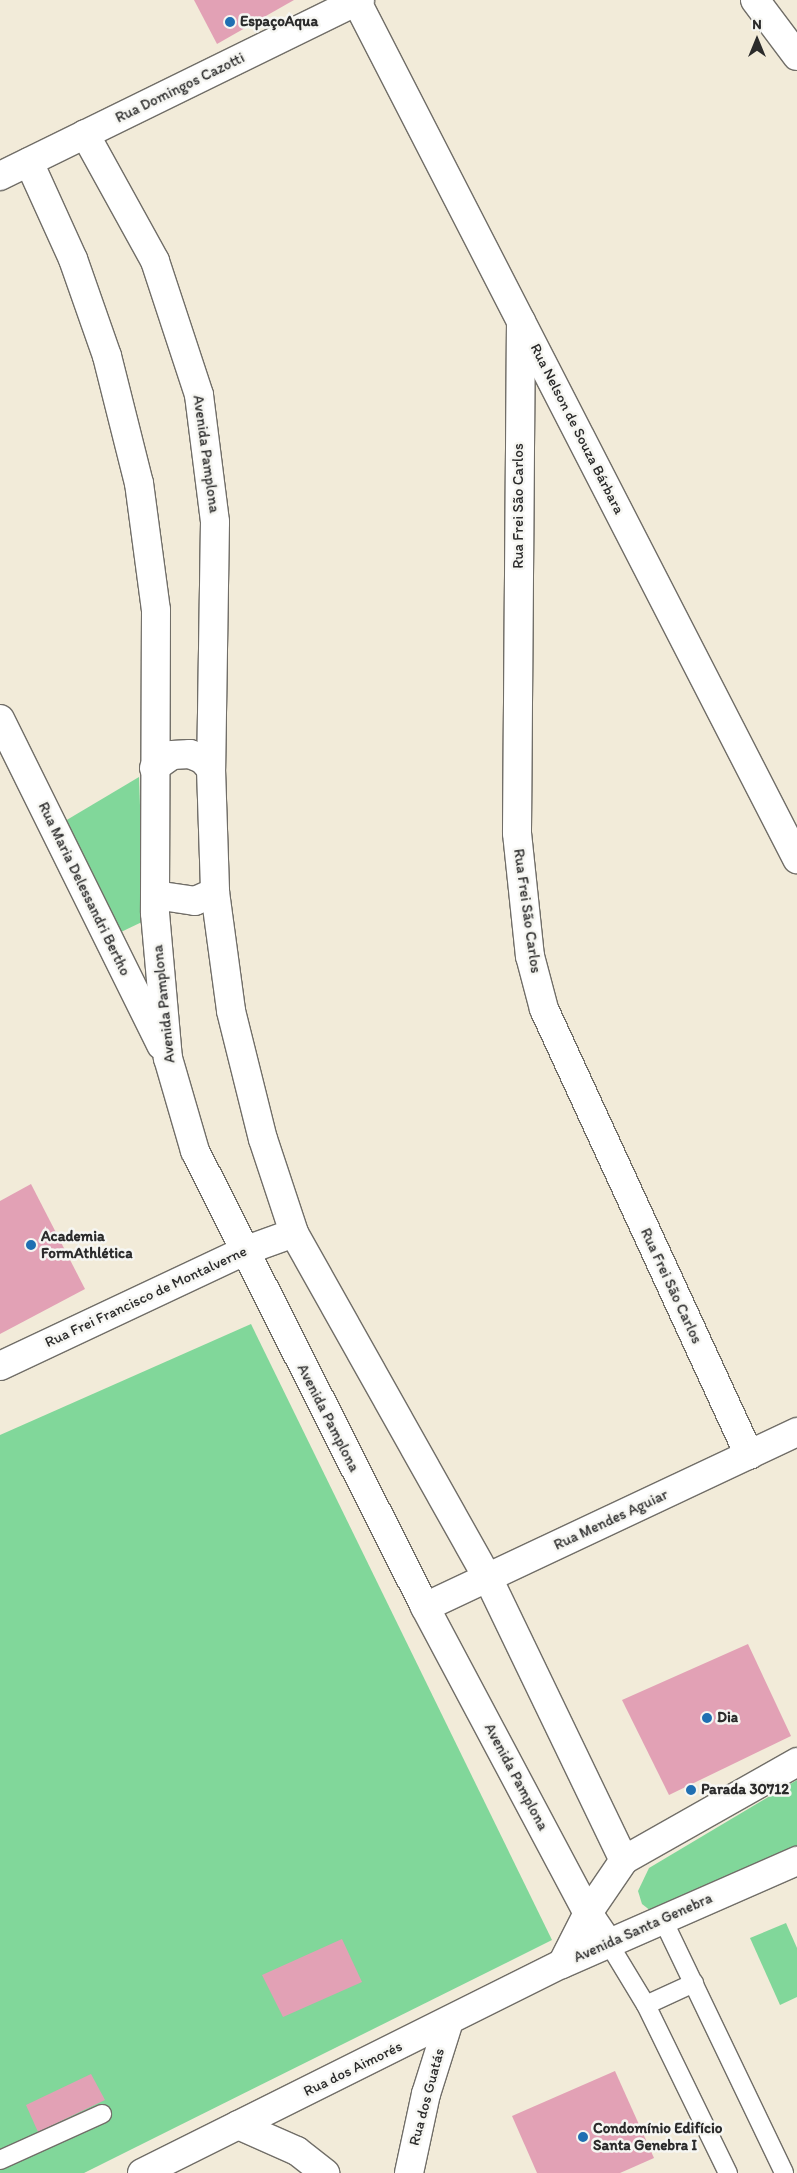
<!DOCTYPE html>
<meta charset="utf-8">
<style>
body{margin:0}
#map{position:relative;width:797px;height:2173px;overflow:hidden;background:#f2ebd9;font-family:Itim,sans-serif}
div>[style]{position:absolute}
.green>*{inset:0;background:#81d79a}
.building>*{inset:0;background:#e2a1b5}
.roads{filter:drop-shadow(1px 0 #716e68) drop-shadow(-1px 0 #716e68) drop-shadow(0 1px #716e68) drop-shadow(0 -1px #716e68)}
.service>*{height:18px;margin:-9px;padding:0 9px;transform-origin:9px;border-radius:9px;background:#fff}
.minor>*{height:28px;margin:-14px;padding:0 14px;transform-origin:14px;border-radius:14px;background:#fff}
.tertiary>*{height:28px;margin:-14px;padding:0 14px;transform-origin:14px;border-radius:14px;background:#fff}
.dots>*{width:14px;height:14px;translate:-50% -50%;box-sizing:border-box;border:2px solid #f6f6f2;border-radius:50%}
span{translate:-50% -50%;white-space:nowrap;text-align:center;line-height:1.15;-webkit-text-stroke:5px #f6f6f2;paint-order:stroke}
.poi-label{font-size:15px;color:#2b2b2b;font-weight:700}
.left{translate:0 -50%;text-align:left}
.street-label{font-size:15px;color:#2b2b2b}
.north{position:absolute;left:732px;top:15px;width:50px;height:50px;-webkit-text-stroke:4px #f6f6f2;paint-order:stroke;rotate:0deg;font-size:14px;font-weight:700;line-height:20px;text-align:center;color:#2b2b2b}
.north::after{content:'';display:block;margin:auto;width:18px;height:22px;background:#2b2b2b;clip-path:polygon(50% 0,100% 100%,50% 72%,0 100%)}
</style>
<div id="map">
<div class="green">
<div style="clip-path:polygon(139px 777px,144px 921px,121px 932px,65px 821px)"></div>
<div style="clip-path:polygon(251px 1324px,552px 1940px,84px 2173px,0 2173px,0 1435px)"></div>
<div style="clip-path:polygon(797px 1780px,797px 1847px,651px 1911px,642px 1904px,638px 1891px,649px 1868px)"></div>
<div style="clip-path:polygon(786px 1923px,797px 1948px,797px 1997px,780px 2005px,750px 1938px)"></div>
</div>
<div class="building">
<div style="clip-path:polygon(194px 0,294px 0,217px 44px)"></div>
<div style="clip-path:polygon(31px 1184px,85px 1289px,0 1334px,0 1201px)"></div>
<div style="clip-path:polygon(748px 1644px,791px 1736px,669px 1795px,622px 1700px)"></div>
<div style="clip-path:polygon(342px 1939px,362px 1982px,283px 2017px,262px 1975px)"></div>
<div style="clip-path:polygon(615px 2071px,654px 2158px,620px 2173px,537px 2173px,512px 2116px)"></div>
<div style="clip-path:polygon(91px 2074px,105px 2100px,38px 2132px,26px 2105px)"></div>
</div>
<div class="roads">
<div class="service">
<div style="left:663px;top:1920px;width:280px;rotate:64.4deg"></div>
<div style="left:609px;top:1944px;width:71px;rotate:58.8deg"></div>
<div style="left:646px;top:2005px;width:187px;rotate:64deg"></div>
<div style="left:646px;top:2005px;width:53px;rotate:-24.6deg"></div>
<div style="left:0;top:2160px;width:112px;rotate:-24.3deg"></div>
</div>
<div class="minor">
<div style="left:356px;top:0;width:966px;rotate:62.82deg"></div>
<div style="left:755px;top:0;width:70px;rotate:53.1deg"></div>
<div style="left:85px;top:134px;width:145px;rotate:61.1deg"></div>
<div style="left:155px;top:261px;width:141px;rotate:71.8deg"></div>
<div style="left:199px;top:395px;width:128px;rotate:82.8deg"></div>
<div style="left:215px;top:522px;width:247px;rotate:90.9deg"></div>
<div style="left:211px;top:769px;width:123px;rotate:88.1deg"></div>
<div style="left:215px;top:892px;width:120px;rotate:82.3deg"></div>
<div style="left:231px;top:1011px;width:132px;rotate:76deg"></div>
<div style="left:263px;top:1139px;width:99px;rotate:71.7deg"></div>
<div style="left:294px;top:1233px;width:396px;rotate:60.7deg"></div>
<div style="left:488px;top:1578px;width:313px;rotate:64.3deg"></div>
<div style="left:29px;top:162px;width:107px;rotate:65.6deg"></div>
<div style="left:73px;top:259px;width:103px;rotate:70.7deg"></div>
<div style="left:107px;top:356px;width:131px;rotate:75.9deg"></div>
<div style="left:139px;top:483px;width:128px;rotate:82.4deg"></div>
<div style="left:156px;top:610px;width:303px;rotate:90.2deg"></div>
<div style="left:155px;top:913px;width:146px;rotate:84.9deg"></div>
<div style="left:168px;top:1058px;width:97px;rotate:73.8deg"></div>
<div style="left:195px;top:1151px;width:511px;rotate:63.23deg"></div>
<div style="left:425px;top:1607px;width:347px;rotate:62deg"></div>
<div style="left:588px;top:1913px;width:37px;rotate:56deg"></div>
<div style="left:0;top:176px;width:401px;rotate:-26.1deg"></div>
<div style="left:521px;top:321px;width:512px;rotate:90.45deg"></div>
<div style="left:517px;top:833px;width:124px;rotate:84deg"></div>
<div style="left:530px;top:956px;width:55px;rotate:75.2deg"></div>
<div style="left:544px;top:1009px;width:491px;rotate:65.3deg"></div>
<div style="left:0;top:719px;width:364px;rotate:63.7deg"></div>
<div style="left:154px;top:768px;width:22px;rotate:-36deg"></div>
<div style="left:172px;top:755px;width:18px;rotate:-3deg"></div>
<div style="left:190px;top:754px;width:13px;rotate:23deg"></div>
<div style="left:202px;top:759px;width:13px;rotate:48deg"></div>
<div style="left:155px;top:895px;width:40px;rotate:8.5deg"></div>
<div style="left:195px;top:901px;width:22px;rotate:-24deg"></div>
<div style="left:0;top:1366px;width:270px;rotate:-25.2deg"></div>
<div style="left:244px;top:1251px;width:53px;rotate:-19.8deg"></div>
<div style="left:425px;top:1607px;width:411px;rotate:-25.2deg"></div>
</div>
<div class="tertiary">
<div style="left:562px;top:1964px;width:57px;rotate:-63deg"></div>
<div style="left:588px;top:1913px;width:64px;rotate:-55.8deg"></div>
<div style="left:624px;top:1860px;width:199px;rotate:-29.5deg"></div>
<div style="left:238px;top:2125px;width:64px;rotate:23.8deg"></div>
<div style="left:297px;top:2151px;width:36px;rotate:38deg"></div>
<div style="left:142px;top:2173px;width:469px;rotate:-26.5deg"></div>
<div style="left:562px;top:1964px;width:257px;rotate:-23.7deg"></div>
<div style="left:409px;top:2173px;width:81px;rotate:-77.9deg"></div>
<div style="left:426px;top:2094px;width:77px;rotate:-72.5deg"></div>
</div>
</div>
<div class="dots">
<div style="left:230px;top:22px;background:#1f6fb2"></div>
<div style="left:31px;top:1245px;background:#1f6fb2"></div>
<div style="left:707px;top:1718px;background:#1f6fb2"></div>
<div style="left:691px;top:1790px;background:#1f6fb2"></div>
<div style="left:583px;top:2137px;background:#1f6fb2"></div>
</div>
<div class="poi-label">
<span class="left" style="left:240px;top:22px">EspaçoAqua</span>
<span class="left" style="left:41px;top:1245px">Academia<br>FormAthlética</span>
<span class="left" style="left:717px;top:1718px">Dia</span>
<span class="left" style="left:701px;top:1790px">Parada 30712</span>
<span class="left" style="left:593px;top:2137px">Condomínio Edifício<br>Santa Genebra I</span>
</div>
<div class="street-label">
<span style="left:180px;top:88px;rotate:-26deg">Rua Domingos Cazotti</span>
<span style="left:577px;top:429px;rotate:63deg">Rua Nelson de Souza Bárbara</span>
<span style="left:206px;top:454px;rotate:82deg">Avenida Pamplona</span>
<span style="left:519px;top:506px;rotate:-90deg">Rua Frei São Carlos</span>
<span style="left:84px;top:889px;rotate:64deg">Rua Maria Delessandri Bertho</span>
<span style="left:527px;top:911px;rotate:82deg">Rua Frei São Carlos</span>
<span style="left:164px;top:1004px;rotate:-96deg">Avenida Pamplona</span>
<span style="left:671px;top:1286px;rotate:65deg">Rua Frei São Carlos</span>
<span style="left:146px;top:1297px;rotate:-25deg">Rua Frei Francisco de Montalverne</span>
<span style="left:328px;top:1418px;rotate:63deg">Avenida Pamplona</span>
<span style="left:611px;top:1520px;rotate:-25deg">Rua Mendes Aguiar</span>
<span style="left:516px;top:1777px;rotate:62deg">Avenida Pamplona</span>
<span style="left:643px;top:1928px;rotate:-24deg">Avenida Santa Genebra</span>
<span style="left:353px;top:2069px;rotate:-26deg">Rua dos Aimorés</span>
<span style="left:427px;top:2097px;rotate:-75deg">Rua dos Guatás</span>
</div>
<div class="north">N</div>
</div>
